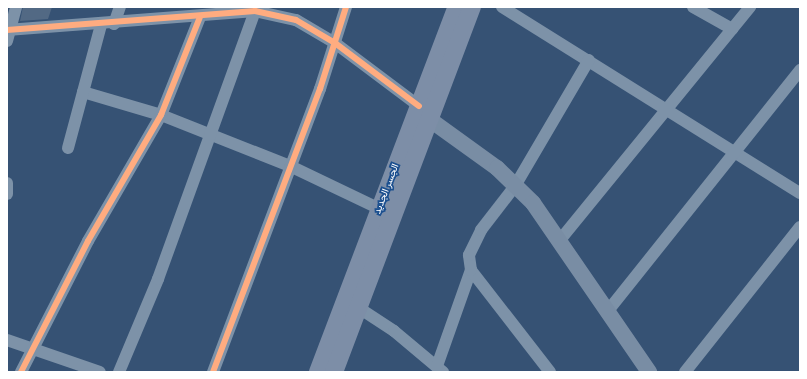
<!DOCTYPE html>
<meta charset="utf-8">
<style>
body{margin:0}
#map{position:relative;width:807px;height:379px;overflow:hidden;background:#365274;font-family:"Varela Round",Vazirmatn,sans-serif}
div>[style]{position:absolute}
.building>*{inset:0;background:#526984}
.street>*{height:12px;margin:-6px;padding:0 6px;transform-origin:6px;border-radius:6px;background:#7d92a8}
.secondary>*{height:16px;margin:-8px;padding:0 8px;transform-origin:8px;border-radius:8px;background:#798da4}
.primary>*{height:18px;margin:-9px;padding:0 9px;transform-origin:9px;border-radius:9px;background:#7d8ea7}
.cycleway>*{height:6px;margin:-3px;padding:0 3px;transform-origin:3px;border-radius:3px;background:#ffac80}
span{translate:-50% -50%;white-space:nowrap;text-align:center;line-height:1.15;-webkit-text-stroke:3.5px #1b4f8f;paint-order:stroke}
.street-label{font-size:10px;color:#fff}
.frame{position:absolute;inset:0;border:8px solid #fff;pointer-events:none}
</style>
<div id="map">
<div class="building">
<div style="clip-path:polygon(23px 7px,52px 7px,48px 19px,20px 21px)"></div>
</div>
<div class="street">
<div style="left:502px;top:7px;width:351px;rotate:32deg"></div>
<div style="left:693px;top:7px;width:45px;rotate:29.4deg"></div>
<div style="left:114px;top:24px;width:18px;rotate:-71deg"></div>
<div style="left:7px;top:30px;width:249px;rotate:-4.4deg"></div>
<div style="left:255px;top:11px;width:42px;rotate:12.4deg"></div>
<div style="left:296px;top:20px;width:45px;rotate:30.5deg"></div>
<div style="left:335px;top:43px;width:105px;rotate:36.9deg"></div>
<div style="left:7px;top:41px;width:35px;rotate:-75deg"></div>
<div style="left:83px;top:92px;width:81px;rotate:16.4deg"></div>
<div style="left:161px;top:115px;width:139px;rotate:21.6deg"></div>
<div style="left:290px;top:166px;width:100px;rotate:25.5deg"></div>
<div style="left:68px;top:148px;width:127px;rotate:-75deg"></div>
<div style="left:7px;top:183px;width:11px;rotate:90deg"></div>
<div style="left:560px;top:240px;width:301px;rotate:-50.8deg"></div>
<div style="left:359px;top:308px;width:42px;rotate:33.3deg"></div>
<div style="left:394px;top:331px;width:64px;rotate:39.9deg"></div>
<div style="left:607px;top:312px;width:310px;rotate:-51.4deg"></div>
<div style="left:7px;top:340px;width:98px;rotate:19deg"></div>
<div style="left:437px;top:366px;width:102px;rotate:-70.5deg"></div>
<div style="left:21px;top:372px;width:147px;rotate:-62.9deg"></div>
<div style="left:88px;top:241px;width:146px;rotate:-59.9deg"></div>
<div style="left:161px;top:115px;width:105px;rotate:-68.3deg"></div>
<div style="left:119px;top:372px;width:101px;rotate:-67.2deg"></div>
<div style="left:158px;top:279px;width:285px;rotate:-70.1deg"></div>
<div style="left:213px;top:372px;width:303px;rotate:-69.3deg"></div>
<div style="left:320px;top:89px;width:86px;rotate:-72.4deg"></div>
<div style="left:550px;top:372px;width:129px;rotate:-127.8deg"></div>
<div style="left:471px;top:270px;width:15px;rotate:-98deg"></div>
<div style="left:469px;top:255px;width:28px;rotate:-64deg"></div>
<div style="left:481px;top:230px;width:56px;rotate:-52.3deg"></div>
<div style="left:515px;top:186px;width:146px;rotate:-59.6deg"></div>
<div style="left:685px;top:372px;width:185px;rotate:-51.6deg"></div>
</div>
<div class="secondary">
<div style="left:429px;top:119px;width:84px;rotate:35.8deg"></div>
<div style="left:497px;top:168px;width:50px;rotate:44.2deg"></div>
<div style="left:533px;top:203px;width:205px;rotate:55.5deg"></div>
</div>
<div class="primary">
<div style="left:318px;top:372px;width:391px;rotate:-69.2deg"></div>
<div style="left:334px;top:372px;width:390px;rotate:-69.3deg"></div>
</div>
<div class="cycleway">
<div style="left:7px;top:30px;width:249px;rotate:-4.4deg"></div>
<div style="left:255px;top:11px;width:42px;rotate:12.4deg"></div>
<div style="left:296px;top:20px;width:45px;rotate:30.5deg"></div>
<div style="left:335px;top:43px;width:105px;rotate:36.9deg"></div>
<div style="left:21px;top:372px;width:147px;rotate:-62.9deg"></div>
<div style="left:88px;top:241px;width:146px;rotate:-59.9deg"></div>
<div style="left:161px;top:115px;width:105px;rotate:-68.3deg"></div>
<div style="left:213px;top:372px;width:303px;rotate:-69.3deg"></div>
<div style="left:320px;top:89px;width:86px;rotate:-72.4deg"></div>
</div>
<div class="street-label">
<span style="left:387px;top:189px;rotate:-69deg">الجسر الجديد</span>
</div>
<div class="frame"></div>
</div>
